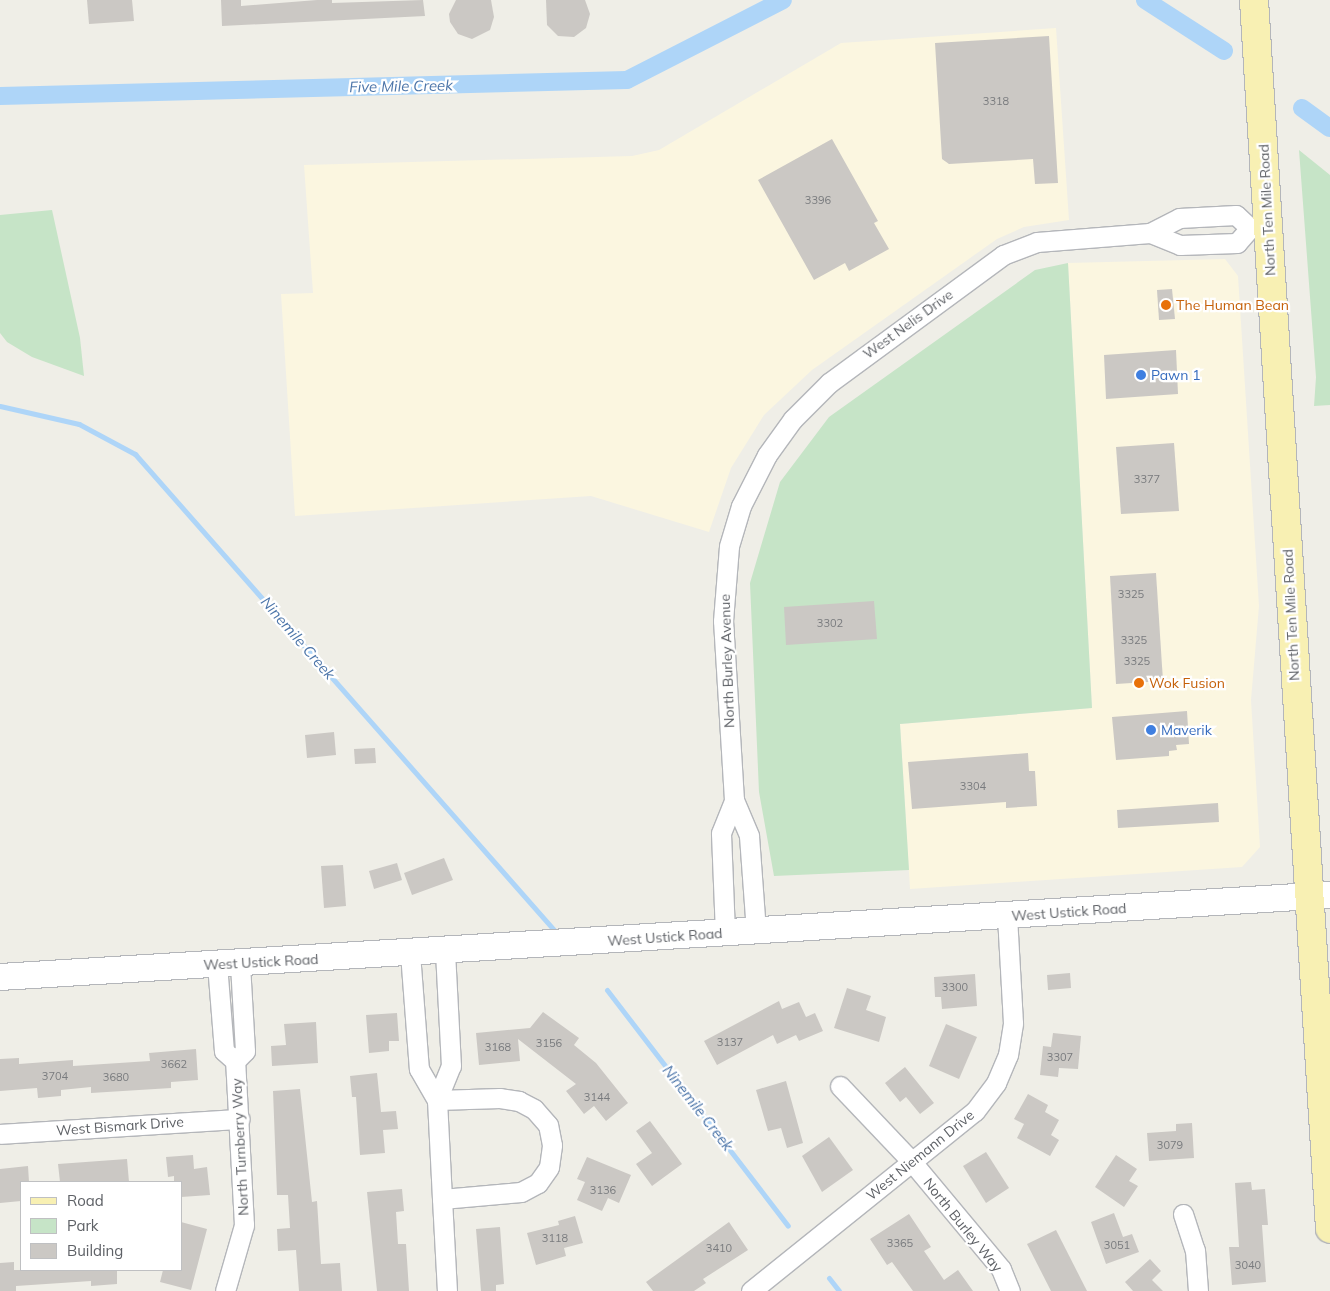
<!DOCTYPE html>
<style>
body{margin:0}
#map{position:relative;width:1330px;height:1291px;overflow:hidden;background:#efeee7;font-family:Mulish,sans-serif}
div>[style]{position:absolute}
.commercial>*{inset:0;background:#fbf6e0}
.green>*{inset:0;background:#c6e4c7}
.stream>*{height:5px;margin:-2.5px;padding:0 2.5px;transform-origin:2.5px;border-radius:2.5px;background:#aed5f8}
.canal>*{height:18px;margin:-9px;padding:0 9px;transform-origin:9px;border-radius:9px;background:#aed5f8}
.building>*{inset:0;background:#cbc8c4}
.roads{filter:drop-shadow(1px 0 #b4b6ba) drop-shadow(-1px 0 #b4b6ba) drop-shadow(0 1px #b4b6ba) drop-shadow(0 -1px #b4b6ba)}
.minor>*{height:19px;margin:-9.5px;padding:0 9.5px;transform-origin:9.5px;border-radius:9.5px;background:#fff}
.secondary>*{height:26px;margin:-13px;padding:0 13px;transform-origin:13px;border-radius:13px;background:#fff}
.primary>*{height:28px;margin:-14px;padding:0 14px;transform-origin:14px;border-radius:14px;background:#f8f0b3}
.dots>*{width:14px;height:14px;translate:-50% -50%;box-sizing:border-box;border:2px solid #fff;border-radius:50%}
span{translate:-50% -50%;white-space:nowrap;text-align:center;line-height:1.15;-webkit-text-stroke:4.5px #fff;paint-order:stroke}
.number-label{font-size:11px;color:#797b7e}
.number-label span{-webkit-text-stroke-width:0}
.street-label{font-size:14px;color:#5e6166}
.food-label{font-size:14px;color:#c56008}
.left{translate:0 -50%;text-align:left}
.shop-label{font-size:14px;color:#366cbe}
.water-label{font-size:15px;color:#4c75a9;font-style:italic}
.legend{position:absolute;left:20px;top:1181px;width:162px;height:90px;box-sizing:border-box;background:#fff;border:1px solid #bfc0c2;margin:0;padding:6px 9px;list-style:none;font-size:15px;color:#5e6166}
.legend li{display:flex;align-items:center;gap:10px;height:25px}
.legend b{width:25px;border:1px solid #bfc0c2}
</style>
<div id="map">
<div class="commercial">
<div style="clip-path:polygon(1056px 28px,1069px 220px,1024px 227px,997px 239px,812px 370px,764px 415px,731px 468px,709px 532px,591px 496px,295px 516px,281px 294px,313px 293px,304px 165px,632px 156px,659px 150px,841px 43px)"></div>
<div style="clip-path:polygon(1225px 259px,1238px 276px,1259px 606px,1251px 700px,1260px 847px,1242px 867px,910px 889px,900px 724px,1092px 708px,1068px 263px)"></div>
</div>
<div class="green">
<div style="clip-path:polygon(1299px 150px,1330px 175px,1330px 405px,1314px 406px,1316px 377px)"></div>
<div style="clip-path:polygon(52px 210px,80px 338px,84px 376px,32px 357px,7px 342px,0 333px,0 215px)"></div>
<div style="clip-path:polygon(1068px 263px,1092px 708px,900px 724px,909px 870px,774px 876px,759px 792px,750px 583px,780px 482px,829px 417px,1035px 270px)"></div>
</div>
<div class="stream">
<div style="left:0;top:406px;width:81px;rotate:12.8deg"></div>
<div style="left:79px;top:424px;width:64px;rotate:28.2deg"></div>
<div style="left:135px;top:454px;width:636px;rotate:48.64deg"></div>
<div style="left:607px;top:990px;width:297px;rotate:52.5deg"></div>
<div style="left:829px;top:1278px;width:16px;rotate:52deg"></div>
</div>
<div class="canal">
<div style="left:1145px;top:0;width:94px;rotate:32.8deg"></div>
<div style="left:0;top:96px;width:627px;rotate:-1.46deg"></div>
<div style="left:627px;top:80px;width:175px;rotate:-27.1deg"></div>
<div style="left:1302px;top:108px;width:34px;rotate:36deg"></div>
</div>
<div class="building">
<div style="clip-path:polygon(87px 0,132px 0,134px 21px,89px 24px)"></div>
<div style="clip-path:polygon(221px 0,241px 0,241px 6px,317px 0,332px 0,332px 3px,423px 0,425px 16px,222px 26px)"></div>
<div style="clip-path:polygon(456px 0,491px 0,494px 17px,490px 30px,472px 39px,458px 34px,450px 22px,449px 14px)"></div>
<div style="clip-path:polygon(546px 0,585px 0,590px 14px,586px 28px,574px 37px,558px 36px,547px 25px)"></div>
<div style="clip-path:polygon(1049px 36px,1058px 183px,1035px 184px,1033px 159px,949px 164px,942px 159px,935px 43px)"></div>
<div style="clip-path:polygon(832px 139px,878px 221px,874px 223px,889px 249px,849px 271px,845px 263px,814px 280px,758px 180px)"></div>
<div style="clip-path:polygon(1172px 289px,1175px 319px,1159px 320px,1157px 290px)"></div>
<div style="clip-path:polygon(1176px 350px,1178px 394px,1106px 399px,1104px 355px)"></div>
<div style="clip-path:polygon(1174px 443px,1179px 511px,1121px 514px,1116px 447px)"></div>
<div style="clip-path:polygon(1156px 573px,1163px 681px,1116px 684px,1110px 576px)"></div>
<div style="clip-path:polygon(874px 601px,877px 639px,786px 645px,784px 607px)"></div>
<div style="clip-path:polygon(1187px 711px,1189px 744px,1176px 745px,1177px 750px,1169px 751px,1169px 756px,1116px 760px,1112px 717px)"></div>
<div style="clip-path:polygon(334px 732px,336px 755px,307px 758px,305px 735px)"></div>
<div style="clip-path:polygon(375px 748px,376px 763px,355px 764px,354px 749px)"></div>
<div style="clip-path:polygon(1028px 753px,1029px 771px,1035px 771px,1037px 806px,1006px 808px,1006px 802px,912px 809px,908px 762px)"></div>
<div style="clip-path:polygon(1218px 803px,1219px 822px,1118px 828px,1117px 810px)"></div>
<div style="clip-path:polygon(444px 858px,453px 880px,412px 895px,404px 873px)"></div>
<div style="clip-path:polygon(397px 863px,402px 880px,374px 889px,369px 871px)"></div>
<div style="clip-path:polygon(343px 865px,346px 906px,324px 908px,321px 866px)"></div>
<div style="clip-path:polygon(1070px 973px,1071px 988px,1048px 990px,1047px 975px)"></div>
<div style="clip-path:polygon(975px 974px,977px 1006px,942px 1009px,941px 997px,935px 997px,934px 977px)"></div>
<div style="clip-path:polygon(847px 988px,871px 996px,866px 1010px,886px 1017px,879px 1042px,834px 1028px)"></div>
<div style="clip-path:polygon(779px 1001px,782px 1009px,799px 1002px,806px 1017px,815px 1013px,823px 1031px,799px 1041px,796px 1035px,777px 1044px,773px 1035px,717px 1065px,704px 1041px)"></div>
<div style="clip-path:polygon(543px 1012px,579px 1038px,574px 1045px,596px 1063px,628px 1103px,606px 1121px,594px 1106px,584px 1114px,566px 1091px,576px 1084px,518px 1039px,520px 1061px,479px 1065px,476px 1033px,530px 1028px)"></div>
<div style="clip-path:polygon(397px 1013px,399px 1041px,389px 1041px,389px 1051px,369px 1053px,366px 1015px)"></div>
<div style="clip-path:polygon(316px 1022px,318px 1063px,272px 1066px,271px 1046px,286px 1045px,284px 1024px)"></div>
<div style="clip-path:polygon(946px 1024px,977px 1037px,959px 1079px,929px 1066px)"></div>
<div style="clip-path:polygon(1053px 1033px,1081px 1036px,1078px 1069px,1059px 1068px,1058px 1077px,1040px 1075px,1043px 1046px,1051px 1047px)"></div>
<div style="clip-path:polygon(196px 1049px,198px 1080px,171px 1082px,171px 1088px,91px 1093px,91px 1087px,61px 1090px,61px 1096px,38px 1098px,37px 1088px,0 1091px,0 1059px,19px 1058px,19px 1064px,73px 1060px,73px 1066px,150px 1061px,149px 1053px)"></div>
<div style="clip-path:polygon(905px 1067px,934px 1103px,920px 1114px,906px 1097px,900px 1102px,885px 1083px)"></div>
<div style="clip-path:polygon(377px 1073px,381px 1112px,396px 1111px,398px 1129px,383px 1130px,385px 1153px,360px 1155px,356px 1097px,352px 1097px,350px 1076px)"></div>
<div style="clip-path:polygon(786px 1081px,803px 1143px,787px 1148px,781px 1128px,768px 1131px,756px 1090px)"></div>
<div style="clip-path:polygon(300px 1089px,312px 1202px,317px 1201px,321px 1264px,340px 1263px,342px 1291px,299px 1291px,296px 1250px,278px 1251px,277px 1229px,290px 1228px,288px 1195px,277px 1195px,273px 1091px)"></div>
<div style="clip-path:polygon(1028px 1094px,1048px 1105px,1045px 1112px,1059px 1120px,1051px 1135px,1059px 1140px,1050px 1156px,1017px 1138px,1024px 1124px,1014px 1119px)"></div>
<div style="clip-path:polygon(650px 1121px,682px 1164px,652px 1186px,636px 1164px,652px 1153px,636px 1131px)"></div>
<div style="clip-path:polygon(1192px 1123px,1194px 1158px,1149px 1161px,1147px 1133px,1176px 1131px,1176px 1124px)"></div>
<div style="clip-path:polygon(829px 1137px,853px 1170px,822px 1192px,802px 1156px)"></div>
<div style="clip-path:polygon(986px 1152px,1009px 1188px,986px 1203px,963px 1166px)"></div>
<div style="clip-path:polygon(193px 1155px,194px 1169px,207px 1167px,210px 1195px,181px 1197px,181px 1182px,174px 1182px,174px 1176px,168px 1177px,166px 1157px)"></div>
<div style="clip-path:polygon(1116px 1155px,1137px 1169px,1129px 1181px,1138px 1186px,1124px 1207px,1095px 1187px)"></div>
<div style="clip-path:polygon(587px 1157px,631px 1175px,619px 1203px,608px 1198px,602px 1211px,577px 1200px,585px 1182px,577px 1179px)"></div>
<div style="clip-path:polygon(127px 1159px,129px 1182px,60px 1182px,58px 1164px)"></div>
<div style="clip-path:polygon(28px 1166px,29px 1182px,21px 1182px,21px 1201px,0 1203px,0 1169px)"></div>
<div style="clip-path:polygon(1251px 1182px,1252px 1190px,1265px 1189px,1268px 1225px,1262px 1225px,1266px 1282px,1232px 1285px,1229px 1247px,1239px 1247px,1235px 1183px)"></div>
<div style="clip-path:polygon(402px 1189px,404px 1211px,396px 1212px,398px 1244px,406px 1244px,409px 1291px,377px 1291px,367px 1192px)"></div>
<div style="clip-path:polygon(1114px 1213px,1123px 1237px,1132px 1234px,1139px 1252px,1106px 1264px,1091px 1222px)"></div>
<div style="clip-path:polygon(909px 1214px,931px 1247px,924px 1251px,944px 1280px,958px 1270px,973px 1291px,913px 1291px,892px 1262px,887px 1265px,870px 1239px)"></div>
<div style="clip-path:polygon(575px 1216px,583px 1243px,564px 1248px,566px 1256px,536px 1265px,527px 1233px,559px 1225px,558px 1221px)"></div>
<div style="clip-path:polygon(181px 1222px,207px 1229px,191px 1290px,160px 1282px,163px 1270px,181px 1270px)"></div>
<div style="clip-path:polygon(729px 1222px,748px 1250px,703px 1279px,706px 1283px,694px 1291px,653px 1291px,646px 1282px)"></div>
<div style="clip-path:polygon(500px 1227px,504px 1284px,496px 1285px,496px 1291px,481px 1291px,476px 1229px)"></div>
<div style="clip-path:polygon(1056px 1230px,1087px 1291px,1051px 1291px,1027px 1244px)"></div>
<div style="clip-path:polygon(1150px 1259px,1161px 1271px,1152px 1280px,1163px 1291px,1133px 1291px,1125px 1282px)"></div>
<div style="clip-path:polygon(14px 1262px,14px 1270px,117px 1270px,117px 1284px,91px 1286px,91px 1281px,16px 1286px,16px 1291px,0 1291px,0 1263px)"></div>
</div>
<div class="roads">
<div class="minor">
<div style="left:1236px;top:215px;width:19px;rotate:43deg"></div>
<div style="left:1250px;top:228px;width:20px;rotate:131deg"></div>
<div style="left:1237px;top:243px;width:57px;rotate:178deg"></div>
<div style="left:1180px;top:245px;width:32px;rotate:-158deg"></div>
<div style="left:1150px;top:233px;width:33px;rotate:-27deg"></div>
<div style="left:1179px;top:218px;width:57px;rotate:-3deg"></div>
<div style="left:734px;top:800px;width:179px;rotate:-93.5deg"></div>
<div style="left:723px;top:621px;width:75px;rotate:-85.4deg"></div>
<div style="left:729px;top:546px;width:42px;rotate:-73.3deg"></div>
<div style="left:741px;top:506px;width:57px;rotate:-63deg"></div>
<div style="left:767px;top:455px;width:44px;rotate:-54.2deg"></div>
<div style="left:793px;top:419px;width:51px;rotate:-45deg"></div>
<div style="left:829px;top:383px;width:216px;rotate:-36.3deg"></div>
<div style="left:1003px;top:255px;width:36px;rotate:-21deg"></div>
<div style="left:1037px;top:242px;width:113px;rotate:-4.6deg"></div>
<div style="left:725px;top:933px;width:100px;rotate:-92.3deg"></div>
<div style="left:721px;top:833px;width:35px;rotate:-68deg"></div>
<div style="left:734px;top:800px;width:39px;rotate:67deg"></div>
<div style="left:749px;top:836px;width:95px;rotate:85.8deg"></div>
<div style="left:410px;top:953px;width:116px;rotate:85.6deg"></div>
<div style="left:419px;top:1069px;width:36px;rotate:60deg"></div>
<div style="left:437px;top:1100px;width:37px;rotate:-68deg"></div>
<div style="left:451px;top:1066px;width:114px;rotate:-93deg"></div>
<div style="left:217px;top:964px;width:87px;rotate:85.4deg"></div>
<div style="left:224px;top:1051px;width:15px;rotate:42deg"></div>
<div style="left:235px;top:1061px;width:14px;rotate:-45deg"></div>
<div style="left:245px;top:1051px;width:88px;rotate:-93.3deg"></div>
<div style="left:840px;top:1086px;width:105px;rotate:46.5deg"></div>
<div style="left:912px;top:1162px;width:139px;rotate:50.2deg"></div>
<div style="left:1001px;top:1269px;width:24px;rotate:68deg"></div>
<div style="left:0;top:1134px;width:240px;rotate:-3.6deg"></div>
<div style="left:442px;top:1199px;width:79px;rotate:-5.1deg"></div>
<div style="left:521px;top:1192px;width:19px;rotate:-28deg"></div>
<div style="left:538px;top:1183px;width:19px;rotate:-55deg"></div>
<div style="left:549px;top:1167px;width:22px;rotate:-82deg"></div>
<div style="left:552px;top:1145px;width:20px;rotate:-101deg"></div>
<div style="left:548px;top:1125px;width:21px;rotate:-131deg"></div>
<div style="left:534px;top:1109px;width:17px;rotate:-152deg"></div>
<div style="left:519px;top:1101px;width:19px;rotate:-171deg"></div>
<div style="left:500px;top:1098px;width:63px;rotate:178.2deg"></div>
<div style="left:437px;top:1100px;width:99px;rotate:87.1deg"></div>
<div style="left:442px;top:1199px;width:92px;rotate:86.9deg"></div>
<div style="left:1183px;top:1214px;width:38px;rotate:72deg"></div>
<div style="left:1195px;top:1250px;width:41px;rotate:85.8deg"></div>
<div style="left:225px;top:1291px;width:69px;rotate:-73.9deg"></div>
<div style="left:244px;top:1225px;width:164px;rotate:-93.1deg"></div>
<div style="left:751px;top:1291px;width:287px;rotate:-38.8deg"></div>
<div style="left:975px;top:1111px;width:35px;rotate:-53deg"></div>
<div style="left:996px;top:1083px;width:30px;rotate:-67deg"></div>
<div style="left:1008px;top:1055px;width:32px;rotate:-81deg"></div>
<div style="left:1013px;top:1023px;width:107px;rotate:-93.2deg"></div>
</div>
<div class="secondary">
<div style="left:0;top:977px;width:1333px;rotate:-3.53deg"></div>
</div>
<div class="primary">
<div style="left:1254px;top:0;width:1231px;rotate:86.46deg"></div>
</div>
</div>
<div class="dots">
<div style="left:1166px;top:305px;background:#e8710a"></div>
<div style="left:1141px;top:375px;background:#3f7fe0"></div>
<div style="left:1139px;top:683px;background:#e8710a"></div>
<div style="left:1151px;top:730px;background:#3f7fe0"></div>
</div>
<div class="number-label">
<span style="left:996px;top:101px">3318</span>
<span style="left:818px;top:200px">3396</span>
<span style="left:1147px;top:479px">3377</span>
<span style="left:1131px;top:594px">3325</span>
<span style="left:830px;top:623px">3302</span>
<span style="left:1134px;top:640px">3325</span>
<span style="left:1137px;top:661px">3325</span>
<span style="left:973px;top:786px">3304</span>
<span style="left:955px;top:987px">3300</span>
<span style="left:730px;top:1042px">3137</span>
<span style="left:549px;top:1043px">3156</span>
<span style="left:498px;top:1047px">3168</span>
<span style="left:1060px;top:1057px">3307</span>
<span style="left:174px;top:1064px">3662</span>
<span style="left:55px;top:1076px">3704</span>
<span style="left:116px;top:1077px">3680</span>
<span style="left:597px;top:1097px">3144</span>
<span style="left:1170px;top:1145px">3079</span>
<span style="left:603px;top:1190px">3136</span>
<span style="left:555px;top:1238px">3118</span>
<span style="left:900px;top:1243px">3365</span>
<span style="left:1117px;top:1245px">3051</span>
<span style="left:719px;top:1248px">3410</span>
<span style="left:1248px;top:1265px">3040</span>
</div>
<div class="street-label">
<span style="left:1267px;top:210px;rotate:-93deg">North Ten Mile Road</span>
<span style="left:908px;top:324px;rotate:-36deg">West Nelis Drive</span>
<span style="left:1291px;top:615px;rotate:-93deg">North Ten Mile Road</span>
<span style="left:727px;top:661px;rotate:-92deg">North Burley Avenue</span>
<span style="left:1069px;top:912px;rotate:-4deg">West Ustick Road</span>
<span style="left:665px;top:937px;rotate:-4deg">West Ustick Road</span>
<span style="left:261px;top:962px;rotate:-3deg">West Ustick Road</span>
<span style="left:120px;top:1126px;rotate:-4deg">West Bismark Drive</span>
<span style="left:240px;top:1147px;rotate:-93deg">North Turnberry Way</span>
<span style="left:920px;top:1155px;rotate:-39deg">West Niemann Drive</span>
<span style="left:963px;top:1225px;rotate:51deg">North Burley Way</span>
</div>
<div class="food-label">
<span class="left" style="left:1176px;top:305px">The Human Bean</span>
<span class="left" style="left:1149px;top:683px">Wok Fusion</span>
</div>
<div class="shop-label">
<span class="left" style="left:1151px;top:375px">Pawn 1</span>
<span class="left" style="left:1161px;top:730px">Maverik</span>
</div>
<div class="water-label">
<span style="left:401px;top:86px;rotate:-1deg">Five Mile Creek</span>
<span style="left:298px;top:638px;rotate:49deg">Ninemile Creek</span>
<span style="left:698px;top:1108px;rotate:52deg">Ninemile Creek</span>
</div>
<ul class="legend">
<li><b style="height:6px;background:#f8f0b3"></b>Road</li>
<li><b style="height:14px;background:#c6e4c7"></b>Park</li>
<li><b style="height:14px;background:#cbc8c4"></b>Building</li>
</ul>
</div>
